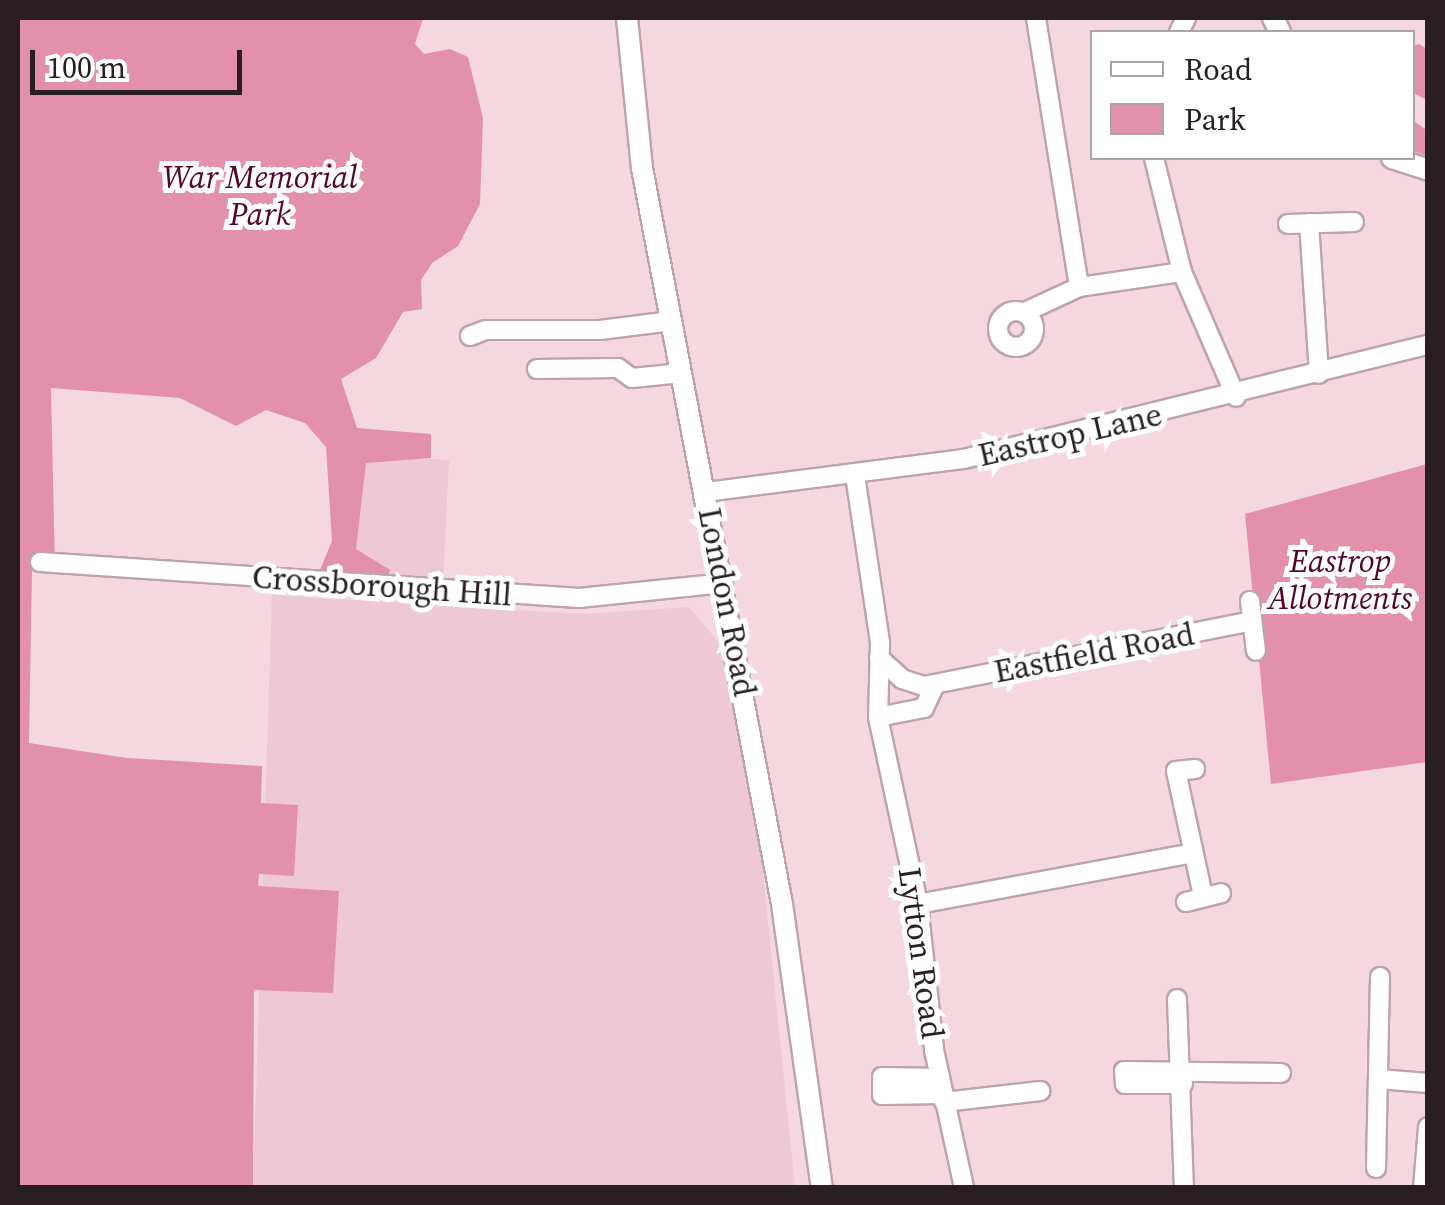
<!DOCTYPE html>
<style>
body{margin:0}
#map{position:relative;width:1445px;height:1205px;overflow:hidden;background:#f4d7df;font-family:"Source Serif 4",serif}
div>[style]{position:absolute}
.built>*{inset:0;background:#eec8d4}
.green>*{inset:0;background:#e390ac}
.roads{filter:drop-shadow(2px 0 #bfa3ab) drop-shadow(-2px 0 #bfa3ab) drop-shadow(0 2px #bfa3ab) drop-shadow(0 -2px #bfa3ab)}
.minor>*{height:18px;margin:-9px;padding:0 9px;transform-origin:9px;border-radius:9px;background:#fff}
.minor>.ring{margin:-9px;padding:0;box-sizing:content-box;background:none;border:18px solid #fff;border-radius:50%}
.tertiary>*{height:20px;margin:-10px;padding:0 10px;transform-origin:10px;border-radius:10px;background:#fff}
span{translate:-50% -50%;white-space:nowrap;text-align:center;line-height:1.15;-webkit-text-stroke:10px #fff;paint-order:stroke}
.park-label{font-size:32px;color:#55032c;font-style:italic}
.street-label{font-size:32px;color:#291f22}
.frame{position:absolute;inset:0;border:20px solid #291f22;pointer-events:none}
.legend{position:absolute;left:1090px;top:30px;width:325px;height:130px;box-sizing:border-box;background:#fff;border:2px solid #a9a5a7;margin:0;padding:12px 18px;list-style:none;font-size:30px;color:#291f22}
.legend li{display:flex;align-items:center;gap:20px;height:50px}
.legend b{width:50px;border:2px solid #a9a5a7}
.scale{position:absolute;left:30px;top:50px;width:212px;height:45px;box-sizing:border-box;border:5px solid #291f22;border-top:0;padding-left:12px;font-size:30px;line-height:35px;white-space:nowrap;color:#291f22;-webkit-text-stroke:8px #fff;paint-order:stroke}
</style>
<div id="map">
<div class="built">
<div style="clip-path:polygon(360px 455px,449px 460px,443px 583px,353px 578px)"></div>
<div style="clip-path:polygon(272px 595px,583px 614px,689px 607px,720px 644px,758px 824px,795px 1187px,253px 1188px)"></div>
</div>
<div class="green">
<div style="clip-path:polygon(18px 18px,423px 18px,415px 44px,424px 54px,450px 49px,468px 57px,483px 118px,480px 204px,458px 246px,432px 263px,421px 280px,422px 309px,403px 312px,376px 358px,341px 379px,357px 428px,431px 434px,431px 458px,366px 463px,356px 549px,390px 570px,386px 587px,315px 582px,332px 541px,326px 447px,305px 423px,266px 410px,236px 426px,180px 398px,51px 388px,55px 570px,32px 569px,29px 743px,127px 758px,262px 766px,261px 803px,298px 805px,294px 876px,259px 874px,258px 886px,339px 891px,333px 993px,254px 990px,253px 1187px,18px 1187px)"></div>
<div style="clip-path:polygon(1419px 44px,1427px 49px,1427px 100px,1413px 93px,1413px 46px)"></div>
<div style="clip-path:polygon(1413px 121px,1427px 130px,1427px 156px,1413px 151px)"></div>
<div style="clip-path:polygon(1427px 464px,1427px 762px,1271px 784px,1245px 514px)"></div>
</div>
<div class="roads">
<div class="minor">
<div style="left:1036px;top:18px;width:272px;rotate:80.9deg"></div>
<div style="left:1079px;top:287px;width:104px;rotate:-8.3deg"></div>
<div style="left:1179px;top:32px;width:16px;rotate:-63deg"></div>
<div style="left:1154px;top:158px;width:117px;rotate:76.2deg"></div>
<div style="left:1182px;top:272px;width:136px;rotate:66.6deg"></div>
<div style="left:1309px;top:223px;width:151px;rotate:86.2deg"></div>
<div style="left:1288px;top:224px;width:66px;rotate:-1.7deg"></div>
<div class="ring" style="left:998px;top:311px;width:18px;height:18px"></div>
<div style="left:1025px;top:312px;width:60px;rotate:-24.8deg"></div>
<div style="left:470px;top:336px;width:17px;rotate:-21deg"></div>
<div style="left:486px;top:330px;width:114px"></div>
<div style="left:600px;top:330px;width:72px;rotate:-7.2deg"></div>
<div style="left:537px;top:369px;width:81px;rotate:-0.7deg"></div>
<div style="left:618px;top:368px;width:17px;rotate:36deg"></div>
<div style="left:632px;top:378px;width:50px;rotate:-5.7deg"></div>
<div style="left:855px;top:475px;width:170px;rotate:81.5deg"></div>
<div style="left:880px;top:643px;width:74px;rotate:91.5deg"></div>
<div style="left:878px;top:717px;width:191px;rotate:77.9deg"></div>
<div style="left:918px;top:904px;width:147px;rotate:83.7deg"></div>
<div style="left:934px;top:1050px;width:141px;rotate:77.7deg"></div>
<div style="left:706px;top:492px;width:259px;rotate:-7.3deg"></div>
<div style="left:963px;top:459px;width:479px;rotate:-13.8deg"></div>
<div style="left:40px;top:562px;width:540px;rotate:3.82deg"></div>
<div style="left:579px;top:598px;width:145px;rotate:-5.9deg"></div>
<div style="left:1250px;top:601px;width:50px;rotate:83.2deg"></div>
<div style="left:879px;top:658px;width:31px;rotate:42deg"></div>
<div style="left:902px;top:679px;width:23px;rotate:18deg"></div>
<div style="left:924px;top:686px;width:334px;rotate:-11.2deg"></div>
<div style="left:878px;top:717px;width:47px;rotate:-11.1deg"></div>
<div style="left:924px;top:708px;width:26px;rotate:-65deg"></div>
<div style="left:1195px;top:769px;width:19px;rotate:174deg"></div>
<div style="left:1176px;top:771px;width:128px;rotate:77.8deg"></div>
<div style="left:1186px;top:902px;width:36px;rotate:-14deg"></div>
<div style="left:918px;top:904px;width:280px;rotate:-10.5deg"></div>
<div style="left:1177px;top:999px;width:189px;rotate:87.9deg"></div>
<div style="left:940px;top:1078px;width:58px;rotate:-179deg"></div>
<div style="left:882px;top:1077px;width:18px;rotate:90deg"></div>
<div style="left:882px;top:1095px;width:61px;rotate:-0.9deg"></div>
<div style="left:1379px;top:1079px;width:49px;rotate:4.7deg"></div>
<div style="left:1183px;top:1084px;width:58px;rotate:180deg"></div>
<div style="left:1125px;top:1084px;width:13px;rotate:-94deg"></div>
<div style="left:1124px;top:1071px;width:157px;rotate:0.7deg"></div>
<div style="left:944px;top:1102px;width:97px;rotate:-6.5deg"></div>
<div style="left:1376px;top:1168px;width:191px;rotate:-88.8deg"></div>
<div style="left:1423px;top:1188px;width:61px;rotate:-85.3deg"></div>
</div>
<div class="tertiary">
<div style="left:627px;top:18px;width:151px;rotate:84.3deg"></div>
<div style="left:642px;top:168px;width:749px;rotate:79.23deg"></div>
<div style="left:782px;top:904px;width:287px;rotate:82deg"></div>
<div style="left:1273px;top:18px;width:16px;rotate:63deg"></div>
<div style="left:1392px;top:158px;width:38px;rotate:18deg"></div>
</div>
</div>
<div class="park-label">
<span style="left:260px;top:196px">War Memorial<br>Park</span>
<span style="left:1340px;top:580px">Eastrop<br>Allotments</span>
</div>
<div class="street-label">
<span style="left:1070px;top:435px;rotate:-13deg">Eastrop Lane</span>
<span style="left:382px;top:586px;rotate:4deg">Crossborough Hill</span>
<span style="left:727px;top:602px;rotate:79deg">London Road</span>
<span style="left:1094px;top:653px;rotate:-11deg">Eastfield Road</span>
<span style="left:921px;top:953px;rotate:82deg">Lytton Road</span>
</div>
<div class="frame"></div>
<ul class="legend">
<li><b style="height:12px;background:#fff"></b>Road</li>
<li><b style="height:28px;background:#e390ac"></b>Park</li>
</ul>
<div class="scale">100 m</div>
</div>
